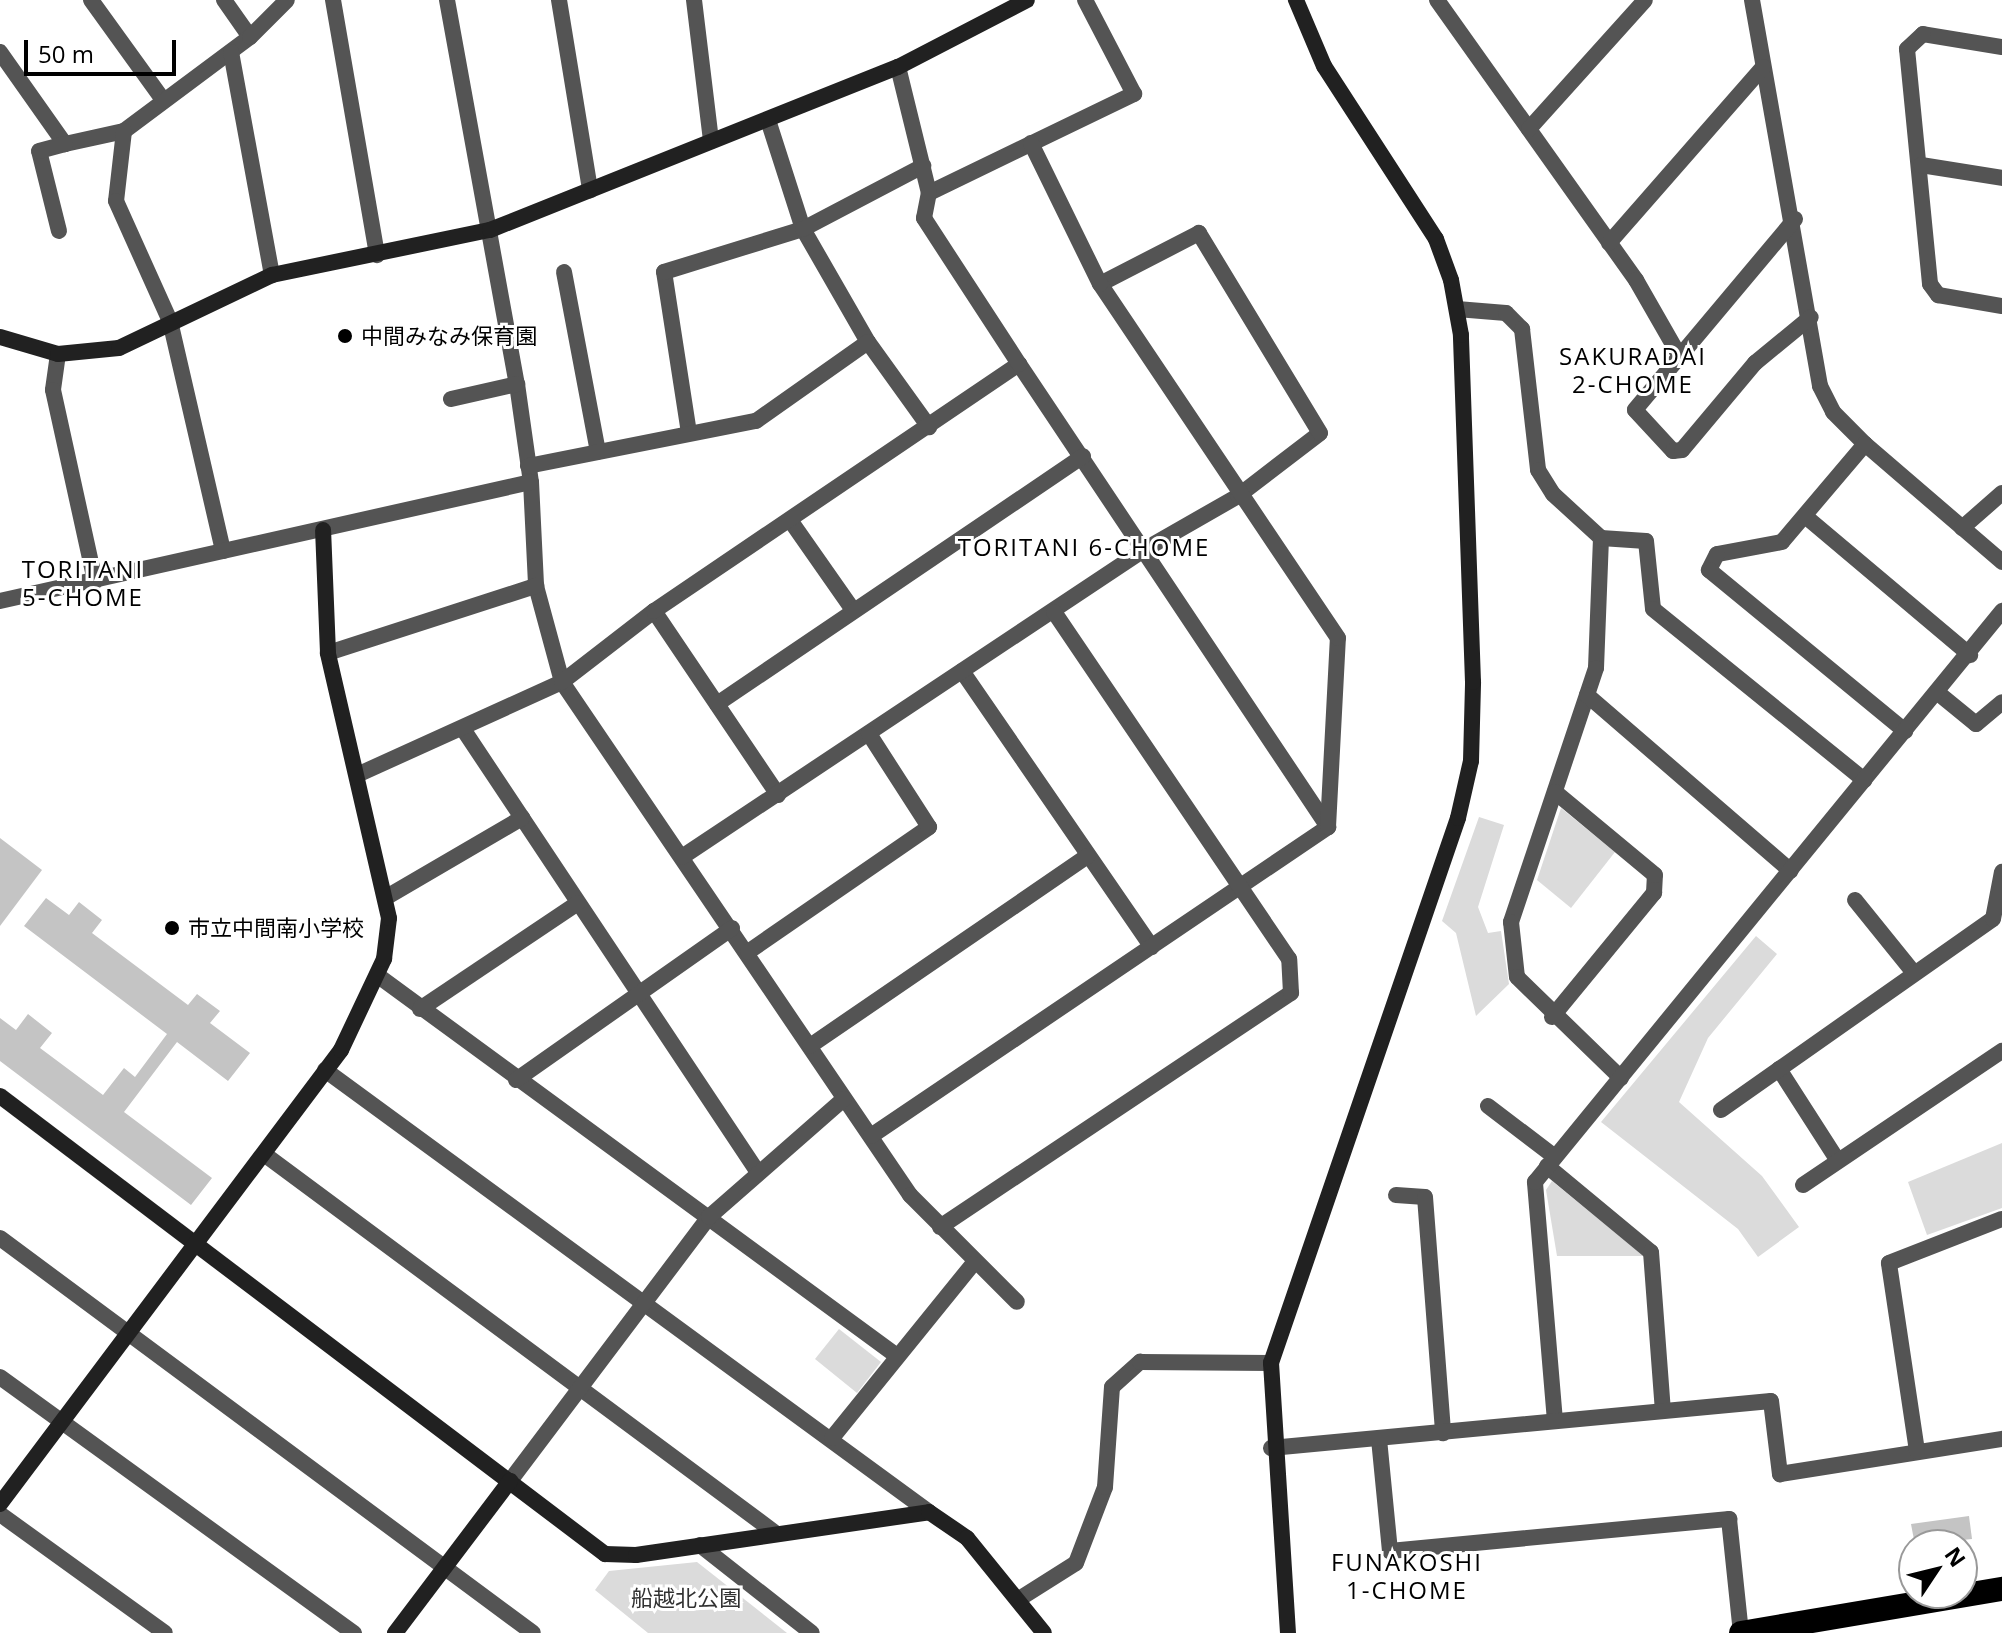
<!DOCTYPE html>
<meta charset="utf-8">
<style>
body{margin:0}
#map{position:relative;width:2002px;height:1633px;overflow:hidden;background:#fff;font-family:"Open Sans","Noto Sans JP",sans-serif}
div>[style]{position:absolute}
.green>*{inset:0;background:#dbdbdb}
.building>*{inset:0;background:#c4c4c4}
.street>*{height:16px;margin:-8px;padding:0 8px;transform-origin:8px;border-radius:8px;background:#545454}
.secondary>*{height:16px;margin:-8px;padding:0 8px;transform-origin:8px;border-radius:8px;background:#212121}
.highway>*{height:24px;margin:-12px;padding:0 12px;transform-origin:12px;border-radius:12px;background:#000}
.dots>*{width:22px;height:22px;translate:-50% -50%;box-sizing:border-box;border:4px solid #fff;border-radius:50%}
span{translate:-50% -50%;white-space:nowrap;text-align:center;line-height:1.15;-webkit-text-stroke:6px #fff;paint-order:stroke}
.poi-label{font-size:22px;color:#000}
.left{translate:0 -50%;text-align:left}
.park-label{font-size:22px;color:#323232}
.neighbourhood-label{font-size:24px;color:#000;letter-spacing:2px}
.north{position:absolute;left:1898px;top:1529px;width:80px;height:80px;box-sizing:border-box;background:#fff;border:2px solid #999;border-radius:50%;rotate:55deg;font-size:22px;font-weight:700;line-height:32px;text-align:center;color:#000}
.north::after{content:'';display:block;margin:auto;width:28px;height:36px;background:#000;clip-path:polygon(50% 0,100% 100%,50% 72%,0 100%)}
.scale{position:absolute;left:24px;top:40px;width:152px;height:36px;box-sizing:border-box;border:4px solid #000;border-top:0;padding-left:10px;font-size:24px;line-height:28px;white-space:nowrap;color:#000;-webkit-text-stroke:6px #fff;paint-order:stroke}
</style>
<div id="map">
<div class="green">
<div style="clip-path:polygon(1561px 808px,1615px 852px,1571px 908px,1537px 880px)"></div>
<div style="clip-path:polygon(1479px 817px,1504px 825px,1478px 907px,1488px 933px,1501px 931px,1509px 984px,1476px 1016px,1456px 933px,1442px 921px)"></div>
<div style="clip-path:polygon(1756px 936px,1777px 954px,1708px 1038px,1679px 1102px,1762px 1176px,1799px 1227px,1758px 1257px,1738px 1229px,1601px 1122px)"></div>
<div style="clip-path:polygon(2002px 1143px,2002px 1208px,1927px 1235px,1908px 1182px)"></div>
<div style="clip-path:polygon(1552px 1181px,1644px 1256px,1557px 1256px,1546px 1190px)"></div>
<div style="clip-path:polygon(839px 1329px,881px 1362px,857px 1393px,815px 1359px)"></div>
<div style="clip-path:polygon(697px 1562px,787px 1633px,648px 1633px,595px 1590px,609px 1571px)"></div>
</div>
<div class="building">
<div style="clip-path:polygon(0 838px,42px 870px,0 926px)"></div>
<div style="clip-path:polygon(46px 898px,69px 915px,79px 902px,102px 920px,92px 933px,188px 1005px,197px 994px,220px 1011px,210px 1023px,250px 1053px,228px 1081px,177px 1042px,124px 1112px,212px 1178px,191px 1205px,0 1061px,0 1018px,16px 1030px,28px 1014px,52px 1033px,40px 1048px,103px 1095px,124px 1068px,135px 1077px,167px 1034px,24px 926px)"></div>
<div style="clip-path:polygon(1969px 1516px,1972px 1539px,1915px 1545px,1911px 1524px)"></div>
</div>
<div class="street">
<div style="left:91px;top:0;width:123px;rotate:54.2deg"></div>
<div style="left:224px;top:0;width:45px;rotate:54.9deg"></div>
<div style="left:333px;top:0;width:259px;rotate:80.2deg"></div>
<div style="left:447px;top:0;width:390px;rotate:79.7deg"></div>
<div style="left:517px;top:384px;width:99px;rotate:81.9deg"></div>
<div style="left:531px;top:482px;width:104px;rotate:87.2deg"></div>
<div style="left:536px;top:586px;width:99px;rotate:74.8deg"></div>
<div style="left:562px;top:682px;width:620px;rotate:55.85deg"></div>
<div style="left:910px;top:1195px;width:151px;rotate:45deg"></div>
<div style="left:559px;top:0;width:193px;rotate:80.7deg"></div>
<div style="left:694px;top:0;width:142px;rotate:83.1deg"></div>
<div style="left:1437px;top:0;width:344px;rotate:54.6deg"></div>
<div style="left:1636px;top:280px;width:86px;rotate:60.2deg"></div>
<div style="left:1752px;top:0;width:392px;rotate:80deg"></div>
<div style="left:1820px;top:386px;width:29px;rotate:63deg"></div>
<div style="left:1833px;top:412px;width:45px;rotate:45deg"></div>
<div style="left:1865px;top:444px;width:181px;rotate:40.7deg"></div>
<div style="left:2002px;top:47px;width:80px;rotate:-170.7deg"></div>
<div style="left:1923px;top:34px;width:22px;rotate:137deg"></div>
<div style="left:1907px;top:49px;width:236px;rotate:84.4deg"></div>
<div style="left:1930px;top:284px;width:14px;rotate:54deg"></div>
<div style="left:1938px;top:295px;width:65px;rotate:9.8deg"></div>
<div style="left:0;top:52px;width:113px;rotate:54.8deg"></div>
<div style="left:65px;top:144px;width:60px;rotate:-12.4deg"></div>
<div style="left:124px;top:131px;width:157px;rotate:-36.7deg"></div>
<div style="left:250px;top:37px;width:52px;rotate:-45deg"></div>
<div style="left:231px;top:52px;width:227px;rotate:79.6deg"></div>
<div style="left:768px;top:120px;width:114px;rotate:72.2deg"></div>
<div style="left:803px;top:229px;width:130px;rotate:60.1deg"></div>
<div style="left:868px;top:342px;width:105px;rotate:54.3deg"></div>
<div style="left:1529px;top:129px;width:173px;rotate:-48deg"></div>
<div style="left:124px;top:131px;width:70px;rotate:96.5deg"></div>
<div style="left:116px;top:201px;width:132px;rotate:65.8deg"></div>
<div style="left:170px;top:321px;width:236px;rotate:77deg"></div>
<div style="left:1921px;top:165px;width:82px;rotate:9.1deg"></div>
<div style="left:929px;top:193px;width:228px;rotate:-25.8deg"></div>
<div style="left:1134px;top:94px;width:106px;rotate:-117.5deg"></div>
<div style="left:1795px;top:219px;width:249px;rotate:130deg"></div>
<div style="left:1635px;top:410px;width:56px;rotate:47.2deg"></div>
<div style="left:1673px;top:451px;width:9px;rotate:-6deg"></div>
<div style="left:1682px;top:450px;width:114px;rotate:-50deg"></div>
<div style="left:1755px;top:363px;width:72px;rotate:-39.4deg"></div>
<div style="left:59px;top:231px;width:82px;rotate:-104deg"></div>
<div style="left:39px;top:151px;width:27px;rotate:-15deg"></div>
<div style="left:1609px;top:243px;width:234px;rotate:-48.8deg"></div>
<div style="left:564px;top:272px;width:183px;rotate:79.3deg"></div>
<div style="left:1457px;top:309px;width:49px;rotate:4.7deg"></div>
<div style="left:1506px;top:313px;width:23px;rotate:45deg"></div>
<div style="left:1522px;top:329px;width:142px;rotate:83.5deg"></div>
<div style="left:1538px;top:470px;width:28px;rotate:58deg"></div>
<div style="left:1553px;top:494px;width:65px;rotate:42.5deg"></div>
<div style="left:1601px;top:538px;width:130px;rotate:92.2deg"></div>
<div style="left:1596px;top:668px;width:268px;rotate:108.5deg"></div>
<div style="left:1511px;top:922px;width:55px;rotate:83.8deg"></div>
<div style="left:1517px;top:977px;width:145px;rotate:44.2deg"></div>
<div style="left:58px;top:354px;width:36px;rotate:98deg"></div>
<div style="left:53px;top:390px;width:196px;rotate:77.6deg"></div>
<div style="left:1019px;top:364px;width:557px;rotate:56.28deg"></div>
<div style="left:451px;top:399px;width:68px;rotate:-12.8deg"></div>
<div style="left:689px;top:433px;width:163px;rotate:-98.8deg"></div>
<div style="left:664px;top:272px;width:145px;rotate:-17.2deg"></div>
<div style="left:803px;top:229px;width:136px;rotate:-27.7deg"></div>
<div style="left:1865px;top:444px;width:128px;rotate:130.3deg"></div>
<div style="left:1782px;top:542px;width:66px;rotate:169.5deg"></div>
<div style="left:1717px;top:554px;width:18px;rotate:117deg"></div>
<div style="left:1709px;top:570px;width:254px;rotate:39.4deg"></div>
<div style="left:528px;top:466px;width:232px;rotate:-11.2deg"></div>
<div style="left:756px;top:421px;width:137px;rotate:-35.2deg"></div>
<div style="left:1805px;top:516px;width:216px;rotate:40.1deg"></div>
<div style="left:790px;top:520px;width:110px;rotate:55deg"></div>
<div style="left:1962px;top:528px;width:53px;rotate:-41.2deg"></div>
<div style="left:1601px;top:538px;width:45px;rotate:3.8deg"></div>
<div style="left:1646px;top:541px;width:68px;rotate:84.1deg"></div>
<div style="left:1653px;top:609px;width:272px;rotate:39deg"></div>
<div style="left:0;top:601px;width:544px;rotate:-12.63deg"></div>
<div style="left:654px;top:611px;width:222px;rotate:56deg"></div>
<div style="left:328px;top:653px;width:219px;rotate:-17.9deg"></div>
<div style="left:962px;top:671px;width:335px;rotate:55.5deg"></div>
<div style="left:1938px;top:693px;width:49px;rotate:39.2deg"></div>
<div style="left:1976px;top:724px;width:34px;rotate:-40deg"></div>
<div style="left:1587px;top:695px;width:269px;rotate:40.8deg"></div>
<div style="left:717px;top:704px;width:442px;rotate:-34.1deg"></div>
<div style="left:463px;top:729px;width:531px;rotate:56.37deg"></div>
<div style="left:357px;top:775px;width:225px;rotate:-24.4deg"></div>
<div style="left:562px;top:682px;width:116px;rotate:-37.7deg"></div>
<div style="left:654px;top:611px;width:441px;rotate:-34.1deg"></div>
<div style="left:1019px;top:364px;width:174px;rotate:-123.1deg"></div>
<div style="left:924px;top:218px;width:25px;rotate:-79deg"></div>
<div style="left:929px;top:193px;width:130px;rotate:-103.8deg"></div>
<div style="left:682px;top:857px;width:552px;rotate:-33.63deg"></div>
<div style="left:1142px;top:551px;width:111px;rotate:-29.8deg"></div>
<div style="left:1238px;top:496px;width:103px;rotate:-37.5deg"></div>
<div style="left:1320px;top:433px;width:234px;rotate:-121.2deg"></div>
<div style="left:1199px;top:233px;width:111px;rotate:152.7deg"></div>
<div style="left:385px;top:898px;width:159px;rotate:-30.3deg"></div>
<div style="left:1855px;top:900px;width:92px;rotate:51.1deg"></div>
<div style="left:748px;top:952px;width:220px;rotate:-34.6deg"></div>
<div style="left:929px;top:827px;width:111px;rotate:-122.8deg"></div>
<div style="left:377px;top:975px;width:645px;rotate:36.23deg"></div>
<div style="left:420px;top:1009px;width:190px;rotate:-33.9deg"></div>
<div style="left:1552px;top:1017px;width:161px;rotate:-50.6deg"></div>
<div style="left:1654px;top:893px;width:18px;rotate:-87deg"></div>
<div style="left:1655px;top:875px;width:130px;rotate:-140.3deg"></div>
<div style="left:810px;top:1046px;width:336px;rotate:-34.4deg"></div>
<div style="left:1779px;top:1069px;width:109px;rotate:57.3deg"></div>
<div style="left:325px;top:1070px;width:748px;rotate:36.2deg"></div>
<div style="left:516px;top:1080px;width:264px;rotate:-35.1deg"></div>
<div style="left:1488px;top:1106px;width:84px;rotate:37.3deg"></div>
<div style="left:1721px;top:1110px;width:332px;rotate:-35.1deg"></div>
<div style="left:1993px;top:919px;width:48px;rotate:-79.2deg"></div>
<div style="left:871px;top:1136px;width:552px;rotate:-34.06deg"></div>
<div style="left:1328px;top:827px;width:189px;rotate:-87deg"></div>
<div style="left:1338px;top:638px;width:427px;rotate:-123.9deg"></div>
<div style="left:1100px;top:284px;width:157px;rotate:-116.1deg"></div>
<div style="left:264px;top:1154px;width:635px;rotate:36.54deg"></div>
<div style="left:1547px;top:1166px;width:135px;rotate:39.6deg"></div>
<div style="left:1651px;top:1252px;width:158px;rotate:85.7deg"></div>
<div style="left:1803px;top:1185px;width:240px;rotate:-34deg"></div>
<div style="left:1396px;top:1195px;width:29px;rotate:4deg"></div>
<div style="left:1425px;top:1197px;width:237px;rotate:85.6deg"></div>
<div style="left:940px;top:1227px;width:422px;rotate:-33.7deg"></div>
<div style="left:1291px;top:993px;width:34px;rotate:-93deg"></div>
<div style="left:1289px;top:959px;width:419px;rotate:-124.1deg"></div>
<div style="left:0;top:1238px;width:663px;rotate:36.54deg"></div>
<div style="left:0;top:1377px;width:437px;rotate:35.9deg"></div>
<div style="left:1555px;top:1421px;width:240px;rotate:-94.8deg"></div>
<div style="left:1535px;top:1182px;width:738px;rotate:-50.72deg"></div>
<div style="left:832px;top:1438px;width:224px;rotate:-51deg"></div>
<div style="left:1379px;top:1439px;width:113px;rotate:84.4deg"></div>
<div style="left:1390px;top:1551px;width:341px;rotate:-5.4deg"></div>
<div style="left:1729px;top:1519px;width:115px;rotate:84deg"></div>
<div style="left:1271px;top:1448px;width:502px;rotate:-5.37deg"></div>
<div style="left:1771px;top:1401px;width:74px;rotate:83deg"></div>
<div style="left:1780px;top:1474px;width:225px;rotate:-9deg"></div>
<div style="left:1917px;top:1451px;width:190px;rotate:-98.5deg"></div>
<div style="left:1889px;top:1263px;width:121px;rotate:-21.3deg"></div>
<div style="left:510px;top:1481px;width:331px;rotate:-53deg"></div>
<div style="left:709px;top:1217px;width:179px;rotate:-41.2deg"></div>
<div style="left:0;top:1514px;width:203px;rotate:35.8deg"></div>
<div style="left:700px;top:1545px;width:142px;rotate:38.2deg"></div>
<div style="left:1019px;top:1599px;width:67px;rotate:-32.3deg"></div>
<div style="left:1076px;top:1563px;width:81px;rotate:-69.1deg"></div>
<div style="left:1105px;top:1487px;width:100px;rotate:-86deg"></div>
<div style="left:1112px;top:1387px;width:38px;rotate:-42deg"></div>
<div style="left:1140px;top:1362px;width:131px;rotate:0.4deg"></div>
</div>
<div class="secondary">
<div style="left:0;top:337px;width:60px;rotate:16.3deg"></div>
<div style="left:58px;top:354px;width:61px;rotate:-5.6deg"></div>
<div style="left:119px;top:348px;width:170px;rotate:-25.5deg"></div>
<div style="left:272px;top:275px;width:223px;rotate:-11.7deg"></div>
<div style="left:490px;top:230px;width:439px;rotate:-21.8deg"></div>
<div style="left:898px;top:67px;width:145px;rotate:-27.4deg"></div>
<div style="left:0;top:1096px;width:759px;rotate:37.13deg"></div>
<div style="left:605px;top:1554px;width:31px;rotate:2deg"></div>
<div style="left:636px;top:1555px;width:296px;rotate:-8.3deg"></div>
<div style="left:929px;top:1512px;width:46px;rotate:34.4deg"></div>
<div style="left:967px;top:1538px;width:122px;rotate:51deg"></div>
<div style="left:0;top:1504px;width:568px;rotate:-53.09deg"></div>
<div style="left:341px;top:1050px;width:101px;rotate:-64.7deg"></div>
<div style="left:384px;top:959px;width:41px;rotate:-83deg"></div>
<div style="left:389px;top:918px;width:272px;rotate:-103deg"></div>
<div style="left:328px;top:653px;width:123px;rotate:-92.3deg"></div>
<div style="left:395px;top:1633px;width:191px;rotate:-52.9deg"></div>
<div style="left:1288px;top:1633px;width:271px;rotate:-93.6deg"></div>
<div style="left:1271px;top:1363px;width:576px;rotate:-71.06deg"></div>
<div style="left:1458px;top:818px;width:58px;rotate:-77.2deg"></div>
<div style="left:1471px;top:761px;width:79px;rotate:-88.5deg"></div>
<div style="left:1473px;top:682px;width:347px;rotate:-92deg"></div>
<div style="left:1461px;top:335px;width:56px;rotate:-100.3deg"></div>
<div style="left:1451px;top:280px;width:44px;rotate:-110.1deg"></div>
<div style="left:1436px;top:239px;width:206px;rotate:-122.9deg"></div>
<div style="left:1324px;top:66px;width:72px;rotate:-113deg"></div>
</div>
<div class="highway">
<div style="left:1741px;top:1633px;width:265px;rotate:-9.6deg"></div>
</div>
<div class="dots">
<div style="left:345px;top:336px;background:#000"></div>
<div style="left:172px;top:928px;background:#000"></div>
</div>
<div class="poi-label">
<span class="left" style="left:361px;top:336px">中間みなみ保育園</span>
<span class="left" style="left:188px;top:928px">市立中間南小学校</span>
</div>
<div class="park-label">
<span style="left:686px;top:1598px">船越北公園</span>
</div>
<div class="neighbourhood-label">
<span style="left:1633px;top:370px">SAKURADAI<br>2-CHOME</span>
<span style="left:1084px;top:547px">TORITANI 6-CHOME</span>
<span style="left:83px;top:583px">TORITANI<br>5-CHOME</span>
<span style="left:1407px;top:1576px">FUNAKOSHI<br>1-CHOME</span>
</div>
<div class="north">N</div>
<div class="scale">50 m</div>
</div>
